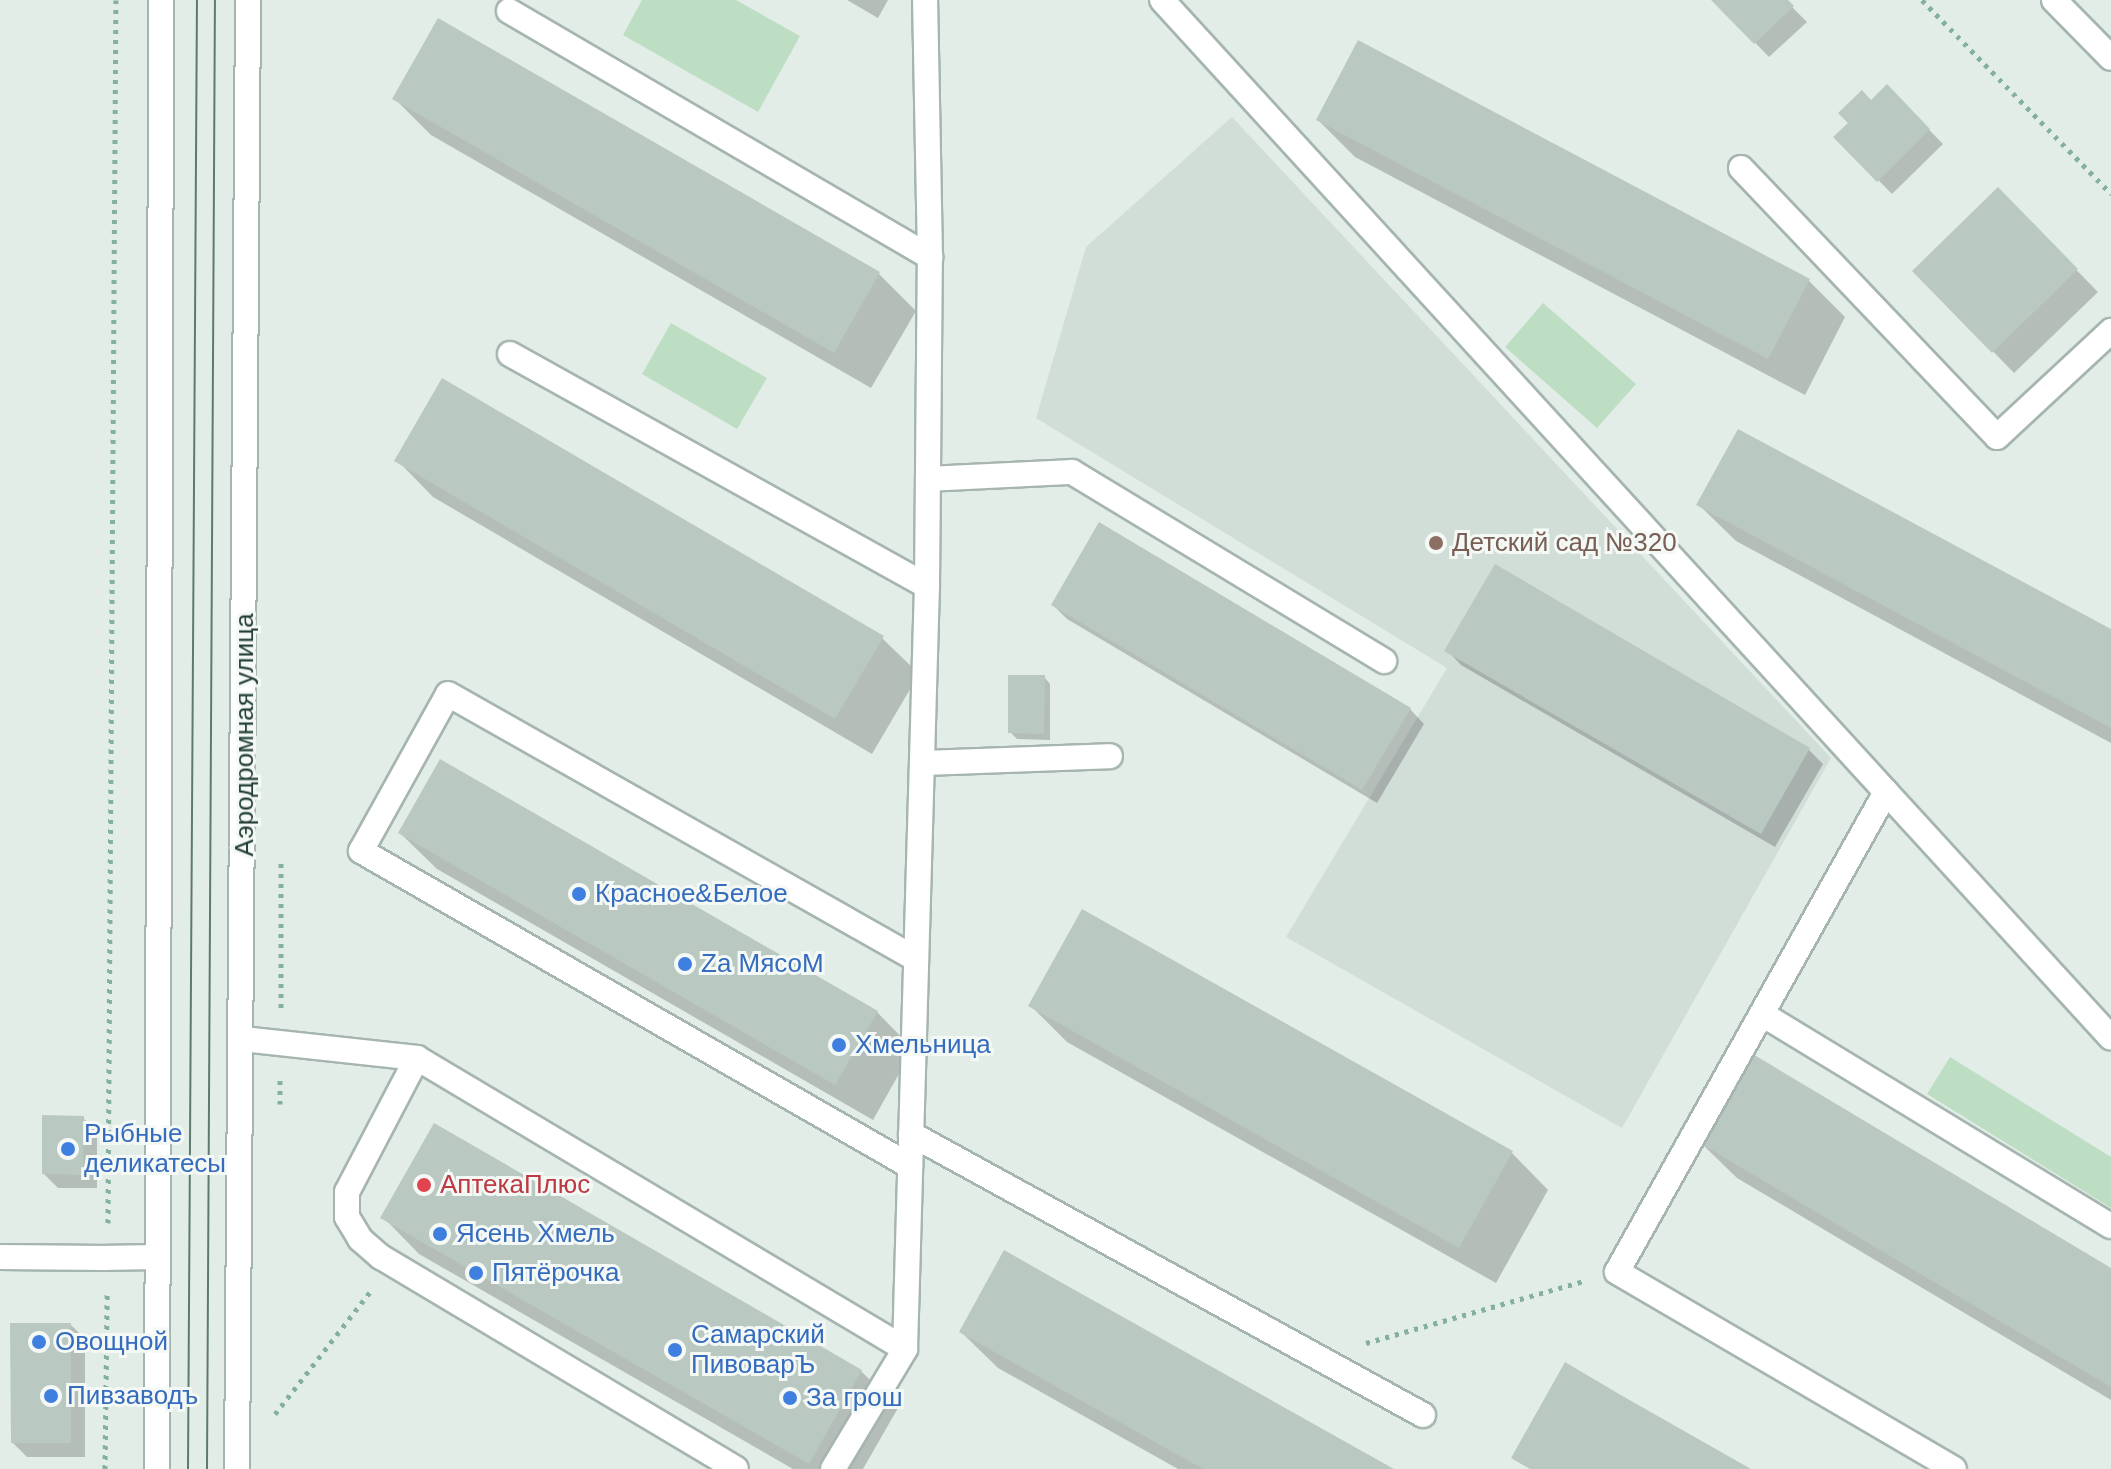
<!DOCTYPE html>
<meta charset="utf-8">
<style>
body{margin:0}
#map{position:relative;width:2111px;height:1469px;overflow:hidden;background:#e3ede8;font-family:Arial,sans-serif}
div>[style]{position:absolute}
.built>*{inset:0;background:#d1ddd7}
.green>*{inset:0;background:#bddec3}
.shadow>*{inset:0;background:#0003}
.building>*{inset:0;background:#b9c8c1}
.path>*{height:5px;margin-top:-2.5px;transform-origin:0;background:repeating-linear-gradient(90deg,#84b09f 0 4px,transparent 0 10px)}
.roads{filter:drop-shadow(2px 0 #a6b5af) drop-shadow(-2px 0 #a6b5af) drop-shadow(0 2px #a6b5af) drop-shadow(0 -2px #a6b5af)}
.lane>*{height:24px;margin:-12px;padding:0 12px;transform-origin:12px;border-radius:12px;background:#fff}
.secondary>*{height:24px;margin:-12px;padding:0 12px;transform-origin:12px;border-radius:12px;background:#fff}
.tram>*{height:2px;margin:-1px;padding:0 1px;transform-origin:1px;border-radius:1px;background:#5e7a70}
.dots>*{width:22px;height:22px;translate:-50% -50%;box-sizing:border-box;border:4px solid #f4f9f6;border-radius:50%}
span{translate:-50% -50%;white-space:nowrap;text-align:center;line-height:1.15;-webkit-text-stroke:6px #f4f9f6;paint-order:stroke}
.education-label{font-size:26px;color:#785e54}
.left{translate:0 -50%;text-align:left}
.street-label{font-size:26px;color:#233e35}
.shop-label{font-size:26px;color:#366cbe}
.health-label{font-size:26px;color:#be3a42}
</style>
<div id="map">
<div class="built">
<div style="clip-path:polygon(1232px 117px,1831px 758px,1622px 1128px,1286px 937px,1447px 668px,1036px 418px,1086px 247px)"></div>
</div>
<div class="green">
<div style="clip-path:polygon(642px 0,736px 0,800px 36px,758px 112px,623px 35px)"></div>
<div style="clip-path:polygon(1543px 303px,1636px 384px,1597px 428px,1505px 347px)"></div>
<div style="clip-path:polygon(671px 323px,767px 378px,737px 429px,642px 374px)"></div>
<div style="clip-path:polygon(1950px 1057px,2111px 1157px,2111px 1208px,1927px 1094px)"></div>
</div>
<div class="shadow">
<div style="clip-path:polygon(847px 0,888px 0,878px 18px)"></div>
<div style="clip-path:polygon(1714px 0,1785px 0,1807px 22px,1769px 57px)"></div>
<div style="clip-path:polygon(438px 21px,879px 274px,916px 311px,871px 388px,431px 135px,394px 98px)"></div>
<div style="clip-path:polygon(1887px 87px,1943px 144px,1892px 194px,1836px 137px)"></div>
<div style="clip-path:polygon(1318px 120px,1809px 281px,1845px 317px,1805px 395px,1355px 157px)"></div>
<div style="clip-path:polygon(1998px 190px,2098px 292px,2014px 373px,1915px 271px)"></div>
<div style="clip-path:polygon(397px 460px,882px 638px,919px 674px,872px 754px,433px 497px)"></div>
<div style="clip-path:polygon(1699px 505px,2111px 631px,2111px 743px,1736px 541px)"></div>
<div style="clip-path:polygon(1053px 605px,1410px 709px,1424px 724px,1377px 803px,1067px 619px)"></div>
<div style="clip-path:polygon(1447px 650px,1809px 750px,1823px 764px,1775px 847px,1461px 665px)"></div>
<div style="clip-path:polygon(1044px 677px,1050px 684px,1050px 740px,1017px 739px,1010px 732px)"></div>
<div style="clip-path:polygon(400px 833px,877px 1012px,913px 1049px,873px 1120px,437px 869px)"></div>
<div style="clip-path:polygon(1030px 1005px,1512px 1153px,1548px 1190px,1496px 1283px,1067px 1042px)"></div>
<div style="clip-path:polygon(83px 1118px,97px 1132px,97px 1188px,58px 1188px,44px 1174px)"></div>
<div style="clip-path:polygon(1700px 1142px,2111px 1270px,2111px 1400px,1737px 1178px)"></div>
<div style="clip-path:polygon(383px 1217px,861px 1371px,898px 1408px,863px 1469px,793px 1469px,419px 1254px)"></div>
<div style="clip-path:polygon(71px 1325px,85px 1339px,85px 1457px,27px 1457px,13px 1443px)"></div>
<div style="clip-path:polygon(961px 1332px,1389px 1469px,1178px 1469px,998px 1368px)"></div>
</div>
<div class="building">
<div style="clip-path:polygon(1711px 0,1788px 0,1794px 6px,1754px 44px)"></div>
<div style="clip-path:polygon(438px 18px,880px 272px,834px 353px,392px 99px)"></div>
<div style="clip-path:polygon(1358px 40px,1810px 279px,1768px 359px,1316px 120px)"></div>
<div style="clip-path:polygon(1887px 84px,1930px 129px,1877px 182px,1833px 137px,1848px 123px,1838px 113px,1862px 90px,1871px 100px)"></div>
<div style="clip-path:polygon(1998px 187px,2078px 269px,1992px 353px,1912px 271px)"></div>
<div style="clip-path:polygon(442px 378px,884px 636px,835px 719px,394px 461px)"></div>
<div style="clip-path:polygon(1738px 429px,2111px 629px,2111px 728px,1696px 505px)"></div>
<div style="clip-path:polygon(1099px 522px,1411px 708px,1362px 790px,1051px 605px)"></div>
<div style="clip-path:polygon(1495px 564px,1810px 748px,1761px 834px,1444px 651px)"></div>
<div style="clip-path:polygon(1008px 675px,1045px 675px,1044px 734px,1008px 733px)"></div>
<div style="clip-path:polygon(440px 759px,878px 1011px,835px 1085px,398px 833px)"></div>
<div style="clip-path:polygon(1082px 909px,1513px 1151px,1459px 1248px,1028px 1006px)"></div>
<div style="clip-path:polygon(1751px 1053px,2111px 1268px,2111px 1387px,1698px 1142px)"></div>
<div style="clip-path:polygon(42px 1115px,84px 1116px,83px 1175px,42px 1174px)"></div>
<div style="clip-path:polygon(434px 1123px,862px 1370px,809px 1464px,380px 1218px)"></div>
<div style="clip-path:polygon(1004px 1250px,1048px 1275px,1394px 1469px,1203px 1469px,959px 1332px)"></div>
<div style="clip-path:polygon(10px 1323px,71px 1323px,71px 1443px,11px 1443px)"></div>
<div style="clip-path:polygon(1565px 1362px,1619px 1394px,1751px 1469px,1530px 1469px,1511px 1458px)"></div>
</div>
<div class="path">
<div style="left:1922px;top:0;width:271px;rotate:45.7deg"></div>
<div style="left:281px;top:1008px;width:150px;rotate:-90deg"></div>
<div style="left:280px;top:1104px;width:26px;rotate:-90deg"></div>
<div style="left:108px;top:1223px;width:1223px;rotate:-89.63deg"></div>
<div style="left:1366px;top:1343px;width:226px;rotate:-15.9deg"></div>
<div style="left:275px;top:1414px;width:155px;rotate:-52.1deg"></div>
<div style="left:105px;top:1469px;width:176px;rotate:-89.3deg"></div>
</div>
<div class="roads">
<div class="lane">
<div style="left:1162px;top:0;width:1406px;rotate:47.56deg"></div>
<div style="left:509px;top:11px;width:488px;rotate:30.3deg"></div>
<div style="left:1741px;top:168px;width:371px;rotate:46.4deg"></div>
<div style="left:1997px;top:437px;width:156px;rotate:-42.9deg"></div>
<div style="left:510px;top:354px;width:477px;rotate:29.1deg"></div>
<div style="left:928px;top:479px;width:144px;rotate:-2.8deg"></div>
<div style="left:1072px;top:472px;width:365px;rotate:31.2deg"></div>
<div style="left:923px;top:763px;width:187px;rotate:-2.1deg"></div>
<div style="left:1886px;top:792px;width:550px;rotate:119.27deg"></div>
<div style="left:1617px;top:1272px;width:390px;rotate:30.3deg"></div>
<div style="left:1762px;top:1014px;width:408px;rotate:31.3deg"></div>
<div style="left:243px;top:1039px;width:175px;rotate:6.2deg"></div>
<div style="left:417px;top:1058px;width:568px;rotate:30.81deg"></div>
<div style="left:417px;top:1058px;width:151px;rotate:117.6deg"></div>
<div style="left:347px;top:1192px;width:25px;rotate:90deg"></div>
<div style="left:347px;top:1217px;width:26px;rotate:59deg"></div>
<div style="left:360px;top:1239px;width:28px;rotate:41deg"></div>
<div style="left:381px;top:1257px;width:413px;rotate:30.8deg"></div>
<div style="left:911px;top:1134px;width:584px;rotate:28.76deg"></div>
<div style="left:910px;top:1166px;width:633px;rotate:-150.15deg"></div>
<div style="left:361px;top:851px;width:179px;rotate:-61deg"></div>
<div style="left:448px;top:694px;width:538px;rotate:29.52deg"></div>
<div style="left:0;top:1257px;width:107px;rotate:0.5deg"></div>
<div style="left:99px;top:1258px;width:58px;rotate:-1deg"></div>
<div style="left:833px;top:1469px;width:140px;rotate:-59deg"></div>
<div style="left:905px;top:1349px;width:763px;rotate:-88.35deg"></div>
<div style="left:927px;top:586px;width:329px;rotate:-89.5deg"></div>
<div style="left:930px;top:257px;width:257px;rotate:-91.1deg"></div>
</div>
<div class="secondary">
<div style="left:2054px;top:0;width:81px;rotate:45.5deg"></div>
<div style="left:157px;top:1469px;width:1469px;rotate:-89.84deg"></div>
<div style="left:237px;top:1469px;width:1469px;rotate:-89.57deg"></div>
</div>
</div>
<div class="tram">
<div style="left:188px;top:1469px;width:1469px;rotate:-89.65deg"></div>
<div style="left:207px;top:1469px;width:1469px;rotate:-89.69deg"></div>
</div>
<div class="dots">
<div style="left:1436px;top:543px;background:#8d6e63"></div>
<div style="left:579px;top:894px;background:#3f7fe0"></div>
<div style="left:685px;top:964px;background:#3f7fe0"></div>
<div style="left:839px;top:1045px;background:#3f7fe0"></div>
<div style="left:68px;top:1149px;background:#3f7fe0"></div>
<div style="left:424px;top:1185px;background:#e0444e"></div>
<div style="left:440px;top:1234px;background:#3f7fe0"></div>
<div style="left:476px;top:1273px;background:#3f7fe0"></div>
<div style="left:39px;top:1342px;background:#3f7fe0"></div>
<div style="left:675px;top:1350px;background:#3f7fe0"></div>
<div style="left:51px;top:1396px;background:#3f7fe0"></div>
<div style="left:790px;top:1398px;background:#3f7fe0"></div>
</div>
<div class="education-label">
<span class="left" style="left:1452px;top:543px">Детский сад №320</span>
</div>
<div class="street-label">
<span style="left:245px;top:735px;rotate:-90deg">Аэродромная улица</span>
</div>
<div class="shop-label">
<span class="left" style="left:595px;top:894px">Красное&amp;Белое</span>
<span class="left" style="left:701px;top:964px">Za МясоМ</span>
<span class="left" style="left:855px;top:1045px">Хмельница</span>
<span class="left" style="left:84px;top:1149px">Рыбные<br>деликатесы</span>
<span class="left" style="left:456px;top:1234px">Ясень Хмель</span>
<span class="left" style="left:492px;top:1273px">Пятёрочка</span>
<span class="left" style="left:691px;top:1350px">Самарский<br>ПивоварЪ</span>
<span class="left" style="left:55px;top:1342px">Овощной</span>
<span class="left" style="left:67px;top:1396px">Пивзаводъ</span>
<span class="left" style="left:806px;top:1398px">За грош</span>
</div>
<div class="health-label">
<span class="left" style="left:440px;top:1185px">АптекаПлюс</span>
</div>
</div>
